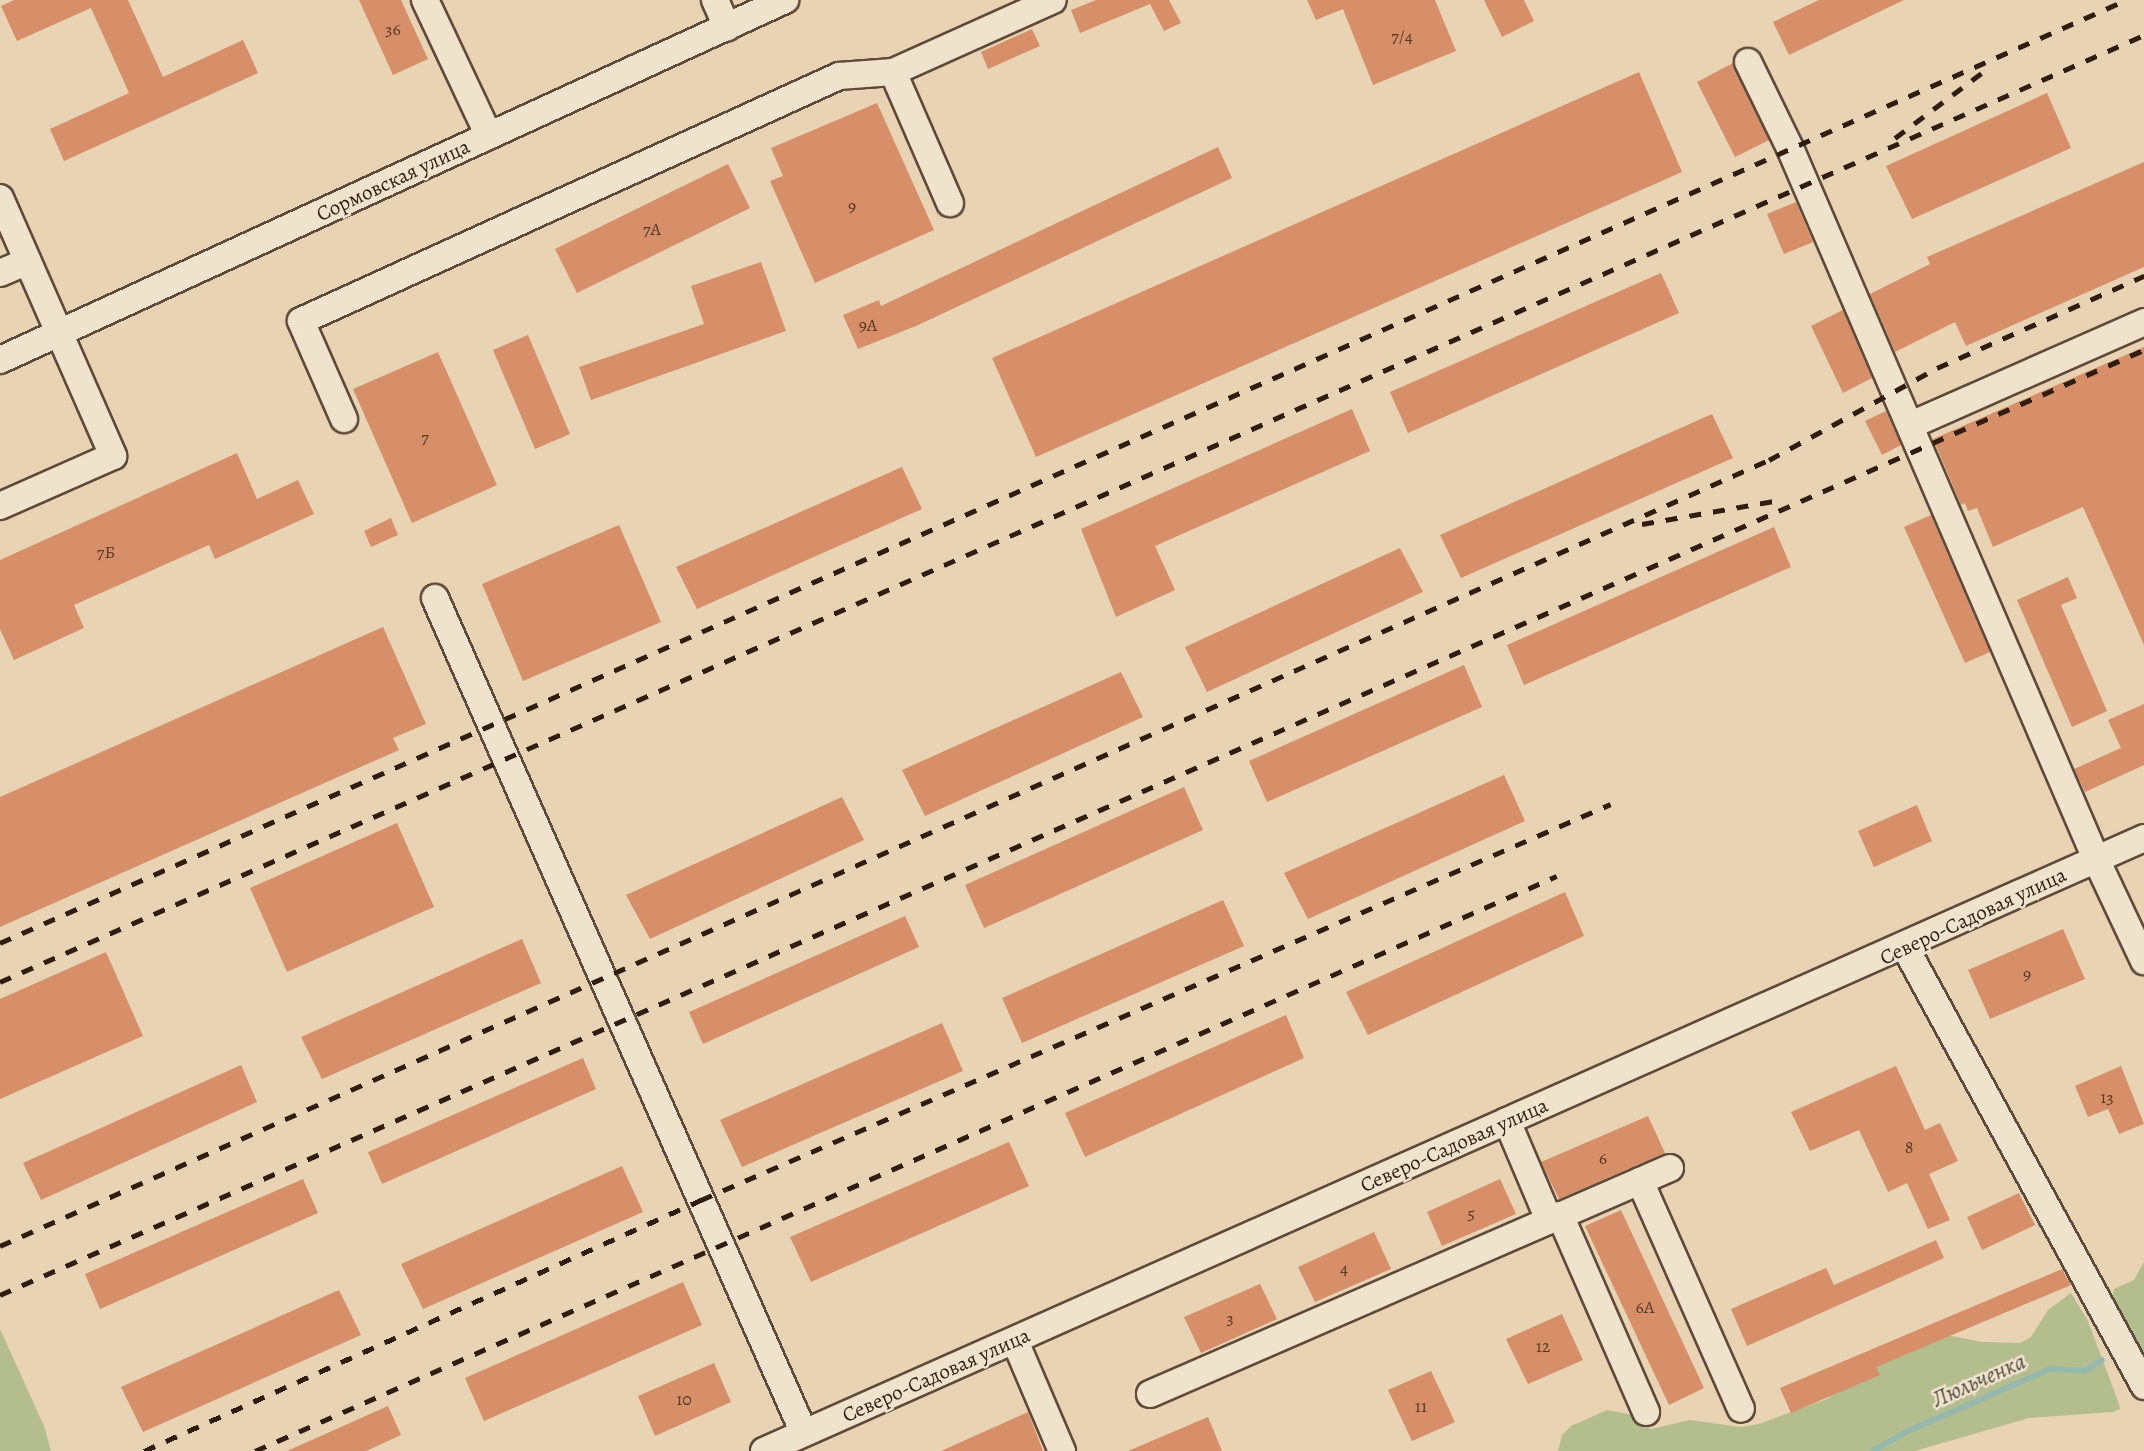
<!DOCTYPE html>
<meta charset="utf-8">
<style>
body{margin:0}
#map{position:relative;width:2144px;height:1451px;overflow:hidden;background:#e8d4b4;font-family:Alegreya,serif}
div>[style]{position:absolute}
.green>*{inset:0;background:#b4bd8e}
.stream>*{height:6px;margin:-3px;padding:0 3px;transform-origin:3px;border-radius:3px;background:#97b8ad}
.building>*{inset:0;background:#d68f69}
.roads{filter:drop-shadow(2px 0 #5f4a39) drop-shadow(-2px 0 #5f4a39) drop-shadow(0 2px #5f4a39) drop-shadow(0 -2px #5f4a39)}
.minor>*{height:26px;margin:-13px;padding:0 13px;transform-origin:13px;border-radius:13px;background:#f0e3ce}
.rail>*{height:5px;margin-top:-2.5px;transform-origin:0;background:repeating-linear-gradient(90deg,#311c10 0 12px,transparent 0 24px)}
span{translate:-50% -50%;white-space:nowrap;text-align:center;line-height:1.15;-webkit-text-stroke:5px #f0e3ce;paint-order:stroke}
.number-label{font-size:18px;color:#5a3926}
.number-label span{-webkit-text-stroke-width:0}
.street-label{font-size:21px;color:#311c10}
.water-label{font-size:23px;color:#504b3f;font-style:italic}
</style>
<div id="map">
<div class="green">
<div style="clip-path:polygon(2144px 1262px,2144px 1360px,2111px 1303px,2114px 1289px,2134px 1280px)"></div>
<div style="clip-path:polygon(2071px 1293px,2088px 1321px,2119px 1404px,2120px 1409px,2113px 1412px,2029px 1418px,1915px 1451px,1558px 1451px,1562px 1435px,1571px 1426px,1607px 1410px,1633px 1415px,1651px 1429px,1690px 1420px,1741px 1427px,1759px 1424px,1827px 1399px,1873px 1367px,1945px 1335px,1983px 1342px,2020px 1343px,2031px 1337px,2048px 1310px)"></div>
<div style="clip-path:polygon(0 1329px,44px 1426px,51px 1451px,0 1451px)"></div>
</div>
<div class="stream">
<div style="left:2143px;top:1353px;width:1px;rotate:-45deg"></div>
<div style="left:1873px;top:1451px;width:38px;rotate:-30deg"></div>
<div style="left:1906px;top:1432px;width:157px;rotate:-23.6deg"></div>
<div style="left:2050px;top:1369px;width:35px;rotate:3deg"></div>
<div style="left:2085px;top:1371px;width:20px;rotate:-33deg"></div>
</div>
<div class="building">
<div style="clip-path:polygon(14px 0,128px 0,163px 77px,243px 40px,258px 73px,64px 161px,50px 129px,129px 93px,91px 8px,17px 41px,1px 6px)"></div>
<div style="clip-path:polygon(359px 0,401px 0,428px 59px,393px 75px)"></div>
<div style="clip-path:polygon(1096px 0,1169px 0,1181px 23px,1164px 31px,1150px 4px,1080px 33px,1071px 10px)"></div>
<div style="clip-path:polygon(1307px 0,1435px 0,1456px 51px,1373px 85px,1343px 9px,1316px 20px)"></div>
<div style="clip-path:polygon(1484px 0,1524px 0,1534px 21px,1502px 37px)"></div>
<div style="clip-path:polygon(1819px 0,1904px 0,1789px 55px,1773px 22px)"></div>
<div style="clip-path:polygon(1032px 29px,1040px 46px,988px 69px,981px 52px)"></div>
<div style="clip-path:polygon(1733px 63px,1769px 140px,1735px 157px,1697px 82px)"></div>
<div style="clip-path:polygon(1639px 72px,1682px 172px,1036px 457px,992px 358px)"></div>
<div style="clip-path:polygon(2047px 93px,2071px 148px,1912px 219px,1886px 166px)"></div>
<div style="clip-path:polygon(877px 103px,934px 230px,815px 283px,770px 181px,783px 176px,771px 148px)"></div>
<div style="clip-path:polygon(1218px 147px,1232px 178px,916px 326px,858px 349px,843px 315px,879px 300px,881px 306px)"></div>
<div style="clip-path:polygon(2144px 162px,2144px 267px,1966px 346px,1955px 322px,1895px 352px,1870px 294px,1930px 264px,1927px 257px)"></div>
<div style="clip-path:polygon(728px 164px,750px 208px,577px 293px,555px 249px)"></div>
<div style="clip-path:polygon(1796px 202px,1813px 242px,1784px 254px,1767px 214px)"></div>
<div style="clip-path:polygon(761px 262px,786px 331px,591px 400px,579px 367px,704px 324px,691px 286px)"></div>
<div style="clip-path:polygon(1661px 273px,1679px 313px,1408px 433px,1390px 392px)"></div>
<div style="clip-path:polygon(1843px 310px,1872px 378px,1843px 393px,1811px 326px)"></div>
<div style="clip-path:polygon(528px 335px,570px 434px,535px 449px,493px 350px)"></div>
<div style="clip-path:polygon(2144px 347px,2144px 645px,2083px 507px,1993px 547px,1977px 508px,1968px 511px,1965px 503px,1961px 505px,1933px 439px)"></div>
<div style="clip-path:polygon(438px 352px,497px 485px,412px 523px,353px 389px)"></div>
<div style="clip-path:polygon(1352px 409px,1370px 451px,1155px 546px,1175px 590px,1116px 617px,1081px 529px)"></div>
<div style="clip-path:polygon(1886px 411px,1901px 445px,1882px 455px,1865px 421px)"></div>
<div style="clip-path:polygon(1712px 414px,1733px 458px,1461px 578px,1440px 535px)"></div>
<div style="clip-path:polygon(237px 453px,257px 499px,298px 480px,314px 514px,215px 559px,209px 545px,74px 605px,84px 628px,14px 660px,0 629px,0 560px)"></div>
<div style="clip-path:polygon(902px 467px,922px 509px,697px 609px,676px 567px)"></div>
<div style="clip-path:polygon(1931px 515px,1990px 652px,1965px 663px,1904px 527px)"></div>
<div style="clip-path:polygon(391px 518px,398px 535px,371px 547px,364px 531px)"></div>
<div style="clip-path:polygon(619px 525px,661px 622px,523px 681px,482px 584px)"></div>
<div style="clip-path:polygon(1774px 527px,1791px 567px,1524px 685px,1507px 645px)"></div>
<div style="clip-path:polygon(1400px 548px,1423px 592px,1207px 692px,1185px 647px)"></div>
<div style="clip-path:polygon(2068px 577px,2077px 598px,2061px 605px,2107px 711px,2072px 727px,2017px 600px)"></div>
<div style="clip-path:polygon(383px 627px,426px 724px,393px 738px,399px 750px,0 927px,0 797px)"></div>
<div style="clip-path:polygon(1464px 665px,1482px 707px,1267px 802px,1249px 761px)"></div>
<div style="clip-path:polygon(1121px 672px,1143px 717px,925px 816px,902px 770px)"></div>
<div style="clip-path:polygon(2144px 704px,2144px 765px,2085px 792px,2074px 769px,2121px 748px,2108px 720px)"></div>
<div style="clip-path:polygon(1504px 775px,1525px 821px,1308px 919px,1284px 873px)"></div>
<div style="clip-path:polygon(1184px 787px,1203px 830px,984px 928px,965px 885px)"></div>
<div style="clip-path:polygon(842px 797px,864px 840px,650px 939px,626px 895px)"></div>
<div style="clip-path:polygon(1917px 805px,1932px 841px,1874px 867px,1858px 831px)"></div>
<div style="clip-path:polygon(397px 823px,434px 907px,287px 972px,250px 888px)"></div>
<div style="clip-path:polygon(1565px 892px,1584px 936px,1368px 1035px,1346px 992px)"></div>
<div style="clip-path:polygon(1223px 900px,1244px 946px,1022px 1043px,1002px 998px)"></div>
<div style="clip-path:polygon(905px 916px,919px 947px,703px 1044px,689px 1012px)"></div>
<div style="clip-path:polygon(2063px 929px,2085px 979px,1990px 1019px,1968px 970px)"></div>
<div style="clip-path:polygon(522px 939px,541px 983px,322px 1079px,301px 1037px)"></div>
<div style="clip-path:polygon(106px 952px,143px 1036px,0 1099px,0 999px)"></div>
<div style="clip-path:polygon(1286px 1015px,1304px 1058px,1085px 1157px,1065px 1113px)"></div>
<div style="clip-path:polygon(942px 1023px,963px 1071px,742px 1167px,720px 1120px)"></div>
<div style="clip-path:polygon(583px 1058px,596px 1089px,382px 1184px,368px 1152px)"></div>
<div style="clip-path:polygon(241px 1065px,257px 1102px,41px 1200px,23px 1163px)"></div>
<div style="clip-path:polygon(1896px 1066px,1925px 1130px,1940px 1123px,1958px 1161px,1929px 1174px,1950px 1220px,1928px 1229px,1907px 1183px,1888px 1192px,1859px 1130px,1810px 1151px,1791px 1112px)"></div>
<div style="clip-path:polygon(2121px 1066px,2144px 1124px,2119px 1134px,2108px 1109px,2088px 1117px,2075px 1086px)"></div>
<div style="clip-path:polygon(1648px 1116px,1665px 1153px,1559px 1199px,1541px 1162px)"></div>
<div style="clip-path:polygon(1009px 1142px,1029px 1186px,811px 1282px,790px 1237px)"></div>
<div style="clip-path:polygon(622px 1166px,643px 1212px,423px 1309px,401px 1264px)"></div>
<div style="clip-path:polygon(303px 1179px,318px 1213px,100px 1309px,85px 1274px)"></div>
<div style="clip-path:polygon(1500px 1179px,1516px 1214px,1442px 1246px,1427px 1212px)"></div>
<div style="clip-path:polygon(2019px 1193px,2035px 1225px,1982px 1250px,1967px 1217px)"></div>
<div style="clip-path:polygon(1621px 1210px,1704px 1388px,1669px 1405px,1585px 1226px)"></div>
<div style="clip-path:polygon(1374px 1232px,1391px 1269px,1315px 1302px,1298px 1267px)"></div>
<div style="clip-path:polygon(1936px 1240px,1944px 1258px,1747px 1346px,1731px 1309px,1826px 1268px,1834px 1285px)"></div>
<div style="clip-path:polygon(2062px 1269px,2071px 1285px,1876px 1367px,1880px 1375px,1791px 1413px,1780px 1388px)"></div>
<div style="clip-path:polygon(683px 1282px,702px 1325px,484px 1421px,465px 1378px)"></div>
<div style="clip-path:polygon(1260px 1284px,1277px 1319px,1201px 1353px,1184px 1317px)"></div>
<div style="clip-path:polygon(339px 1290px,361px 1335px,143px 1432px,121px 1387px)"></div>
<div style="clip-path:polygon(1562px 1314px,1583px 1360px,1528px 1384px,1506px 1339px)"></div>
<div style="clip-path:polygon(714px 1363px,731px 1402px,655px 1436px,638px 1396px)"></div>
<div style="clip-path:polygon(1431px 1371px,1455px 1422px,1412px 1441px,1388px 1390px)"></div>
<div style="clip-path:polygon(388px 1406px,401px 1435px,366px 1451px,287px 1451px)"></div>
<div style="clip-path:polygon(1028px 1412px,1043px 1451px,941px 1451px)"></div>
<div style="clip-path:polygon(1208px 1417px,1222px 1451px,1128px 1451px)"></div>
</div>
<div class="roads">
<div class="minor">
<div style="left:425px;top:0;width:150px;rotate:64.8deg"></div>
<div style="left:715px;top:0;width:30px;rotate:66deg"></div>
<div style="left:1748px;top:62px;width:96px;rotate:64deg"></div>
<div style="left:1790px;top:148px;width:774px;rotate:66.71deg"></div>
<div style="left:2096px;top:859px;width:113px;rotate:64.8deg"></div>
<div style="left:893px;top:72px;width:143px;rotate:66.5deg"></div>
<div style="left:0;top:198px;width:282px;rotate:66.3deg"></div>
<div style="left:113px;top:456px;width:124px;rotate:156.1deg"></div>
<div style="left:0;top:273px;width:30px;rotate:-23deg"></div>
<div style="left:0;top:360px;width:864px;rotate:-24.64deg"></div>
<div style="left:344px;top:419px;width:107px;rotate:-113.7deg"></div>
<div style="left:301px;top:321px;width:591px;rotate:-24.48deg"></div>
<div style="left:839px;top:76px;width:54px;rotate:-4.2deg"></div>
<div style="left:893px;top:72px;width:175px;rotate:-24.2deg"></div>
<div style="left:1911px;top:425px;width:255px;rotate:-23.8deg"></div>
<div style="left:435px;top:598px;width:913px;rotate:66.16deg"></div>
<div style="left:1905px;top:947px;width:500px;rotate:61.4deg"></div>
<div style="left:1507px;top:1121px;width:108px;rotate:67deg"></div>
<div style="left:1640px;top:1181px;width:249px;rotate:66.1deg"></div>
<div style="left:1560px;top:1215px;width:215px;rotate:66.4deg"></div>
<div style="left:1015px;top:1341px;width:120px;rotate:66.9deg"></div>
<div style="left:1150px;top:1394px;width:567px;rotate:-23.49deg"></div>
<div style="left:764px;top:1451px;width:1510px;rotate:-23.95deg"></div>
</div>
</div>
<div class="rail">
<div style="left:1895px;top:138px;width:115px;rotate:-36.9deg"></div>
<div style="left:1642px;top:524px;width:140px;rotate:-9.9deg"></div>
<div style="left:0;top:943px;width:2326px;rotate:-23.92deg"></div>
<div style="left:0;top:982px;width:2344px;rotate:-23.83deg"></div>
<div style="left:0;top:1246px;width:1936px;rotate:-23.96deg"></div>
<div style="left:1769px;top:460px;width:192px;rotate:-28.7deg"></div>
<div style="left:1937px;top:368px;width:227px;rotate:-24deg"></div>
<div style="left:0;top:1295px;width:2343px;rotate:-23.79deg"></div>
<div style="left:144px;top:1451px;width:611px;rotate:-24.26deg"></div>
<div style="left:701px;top:1200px;width:992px;rotate:-23.52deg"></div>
<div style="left:255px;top:1451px;width:1423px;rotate:-23.83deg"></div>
</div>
<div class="number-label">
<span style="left:393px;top:29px">36</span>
<span style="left:1402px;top:36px">7/4</span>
<span style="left:852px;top:206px">9</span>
<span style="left:652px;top:229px">7А</span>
<span style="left:868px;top:325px">9А</span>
<span style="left:425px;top:437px">7</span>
<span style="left:106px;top:552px">7Б</span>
<span style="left:2027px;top:974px">9</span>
<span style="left:2107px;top:1097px">13</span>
<span style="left:1909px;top:1147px">8</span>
<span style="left:1603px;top:1158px">6</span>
<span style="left:1471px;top:1213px">5</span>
<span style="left:1344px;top:1268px">4</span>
<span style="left:1645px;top:1307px">6А</span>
<span style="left:1230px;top:1318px">3</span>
<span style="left:1543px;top:1346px">12</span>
<span style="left:684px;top:1399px">10</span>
<span style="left:1421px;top:1406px">11</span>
</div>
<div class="street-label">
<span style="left:393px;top:180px;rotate:-25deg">Сормовская улица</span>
<span style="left:1973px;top:916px;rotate:-25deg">Северо-Садовая улица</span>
<span style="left:1454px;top:1145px;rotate:-24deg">Северо-Садовая улица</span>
<span style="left:936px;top:1375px;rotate:-24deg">Северо-Садовая улица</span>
</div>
<div class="water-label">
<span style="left:1979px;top:1381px;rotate:-24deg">Люльченка</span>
</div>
</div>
